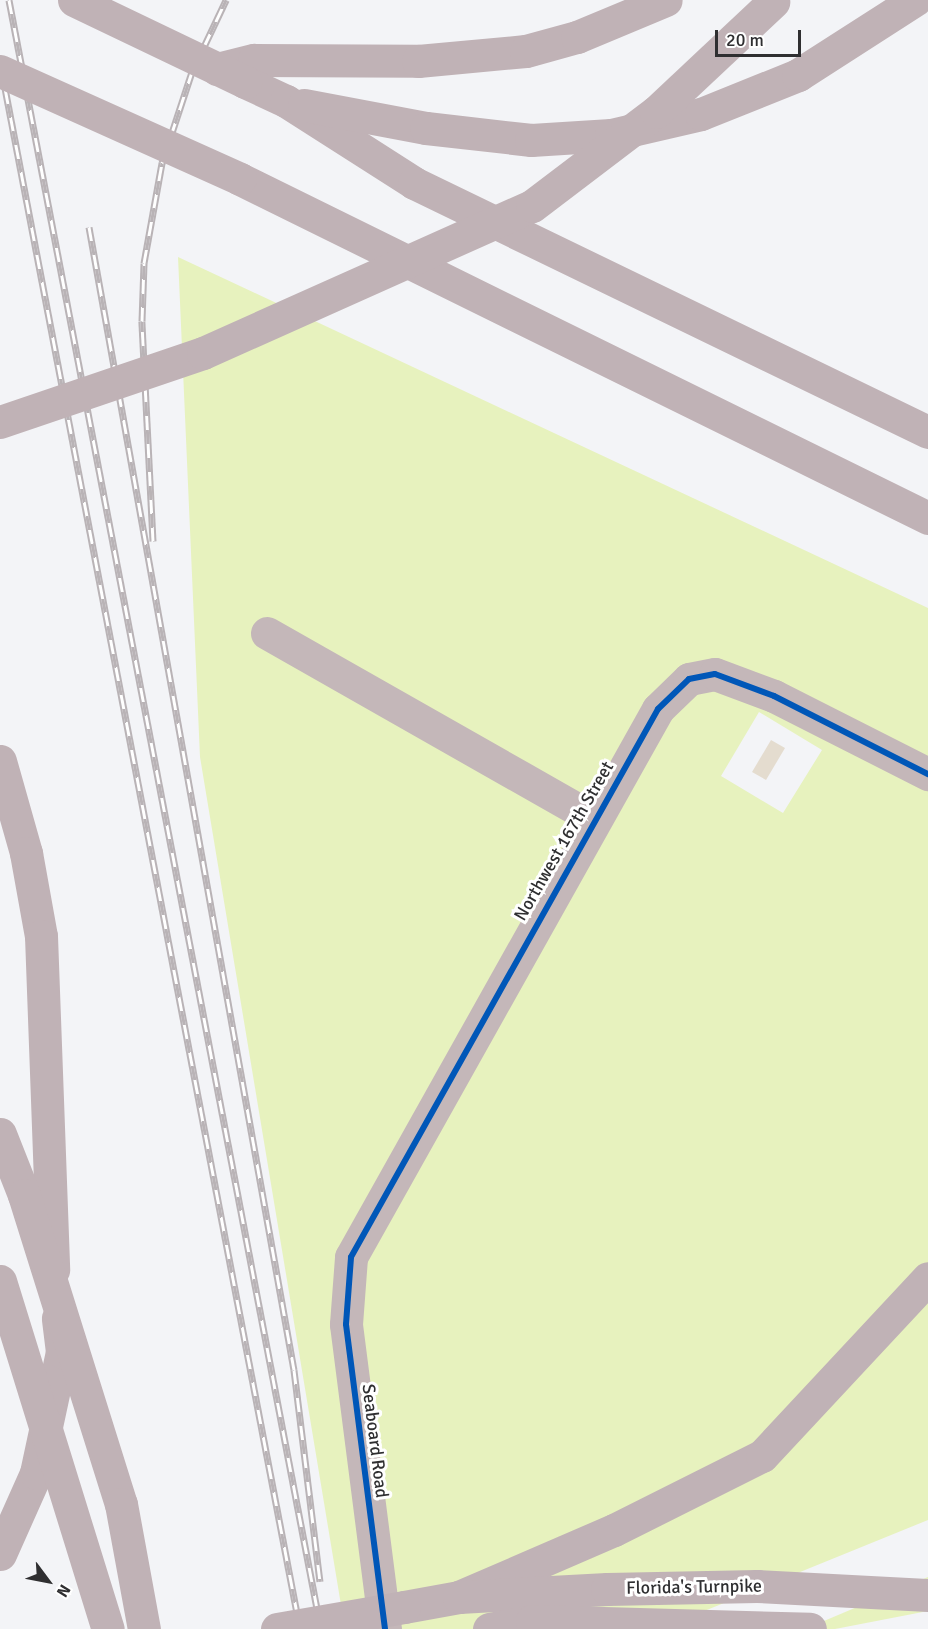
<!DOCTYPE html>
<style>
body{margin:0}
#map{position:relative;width:928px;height:1629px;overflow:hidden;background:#f3f4f7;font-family:Signika,sans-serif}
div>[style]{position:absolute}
.green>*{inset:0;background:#e7f2be}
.building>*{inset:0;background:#e4dccf}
.minor>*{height:33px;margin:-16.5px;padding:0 16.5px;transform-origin:16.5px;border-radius:16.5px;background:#c4b7b9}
.highway>*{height:33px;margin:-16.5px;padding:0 16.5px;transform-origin:16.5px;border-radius:16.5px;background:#c0b2b6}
.rail>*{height:7px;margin-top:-3.5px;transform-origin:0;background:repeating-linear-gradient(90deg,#fff 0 14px,#b9b3b6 0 28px);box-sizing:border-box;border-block:2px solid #b9b3b6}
.highway-bridge>*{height:33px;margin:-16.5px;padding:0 16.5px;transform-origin:16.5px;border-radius:16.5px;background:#c0b2b6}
.cycleway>*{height:6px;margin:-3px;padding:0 3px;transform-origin:3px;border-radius:3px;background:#0057b8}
span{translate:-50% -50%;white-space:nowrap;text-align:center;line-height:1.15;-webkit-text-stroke:6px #fff;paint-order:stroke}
.street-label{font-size:18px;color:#2f2f31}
.north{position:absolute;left:18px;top:1551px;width:60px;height:60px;-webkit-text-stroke:4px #fff;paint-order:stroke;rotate:122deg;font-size:16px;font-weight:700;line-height:24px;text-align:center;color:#2f2f31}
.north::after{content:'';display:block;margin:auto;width:21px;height:27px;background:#2f2f31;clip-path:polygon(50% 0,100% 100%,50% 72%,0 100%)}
.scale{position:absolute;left:715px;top:30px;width:86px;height:27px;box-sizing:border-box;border:3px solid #2f2f31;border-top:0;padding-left:8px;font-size:18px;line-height:21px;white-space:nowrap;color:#2f2f31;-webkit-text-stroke:4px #fff;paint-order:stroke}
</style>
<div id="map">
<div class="green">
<div style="clip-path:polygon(evenodd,178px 257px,928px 608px,928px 1520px,660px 1629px,345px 1629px,200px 757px,178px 257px,759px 712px,822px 750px,783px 813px,721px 776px,759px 712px)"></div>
<div style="clip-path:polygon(928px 1577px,928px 1611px,835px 1629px,805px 1629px)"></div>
</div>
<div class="building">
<div style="clip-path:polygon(771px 740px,785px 748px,766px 780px,752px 772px)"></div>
</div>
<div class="minor">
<div style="left:267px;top:633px;width:375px;rotate:29.6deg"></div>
<div style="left:385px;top:1629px;width:307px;rotate:-97.3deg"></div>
<div style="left:346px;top:1324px;width:67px;rotate:-85.7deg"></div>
<div style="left:351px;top:1257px;width:628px;rotate:-60.74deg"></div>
<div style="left:658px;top:709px;width:43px;rotate:-44.1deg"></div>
<div style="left:689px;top:679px;width:26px;rotate:-11deg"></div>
<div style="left:715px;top:674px;width:63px;rotate:20.4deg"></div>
<div style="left:774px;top:696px;width:173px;rotate:26.9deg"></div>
</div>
<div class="highway">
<div style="left:217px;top:69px;width:38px;rotate:-14deg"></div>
<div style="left:254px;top:60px;width:164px;rotate:0.3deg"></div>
<div style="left:418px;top:61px;width:108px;rotate:-5.3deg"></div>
<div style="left:526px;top:51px;width:53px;rotate:-15.4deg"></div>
<div style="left:577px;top:37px;width:96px;rotate:-22.6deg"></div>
<div style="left:245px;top:82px;width:45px;rotate:24.9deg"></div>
<div style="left:286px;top:101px;width:152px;rotate:32.6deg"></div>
<div style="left:414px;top:183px;width:571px;rotate:25.85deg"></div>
<div style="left:304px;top:105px;width:124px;rotate:10.7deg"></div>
<div style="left:426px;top:128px;width:106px;rotate:6.5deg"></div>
<div style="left:531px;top:140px;width:80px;rotate:-3.6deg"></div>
<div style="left:611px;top:135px;width:92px;rotate:-13.1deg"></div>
<div style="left:701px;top:114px;width:105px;rotate:-21.9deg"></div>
<div style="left:798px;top:75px;width:139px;rotate:-32.7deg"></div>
<div style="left:240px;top:179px;width:767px;rotate:26.23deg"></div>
<div style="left:0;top:761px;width:96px;rotate:74.2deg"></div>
<div style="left:26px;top:853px;width:84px;rotate:79.8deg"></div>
<div style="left:41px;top:936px;width:334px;rotate:87.9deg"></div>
<div style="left:0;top:1554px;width:89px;rotate:-66deg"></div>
<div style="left:36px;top:1473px;width:124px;rotate:-77.9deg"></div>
<div style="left:62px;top:1352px;width:34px;rotate:-97deg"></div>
<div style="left:459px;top:1597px;width:169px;rotate:-23.4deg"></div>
<div style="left:614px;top:1530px;width:165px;rotate:-26.6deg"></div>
<div style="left:762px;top:1456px;width:243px;rotate:-47deg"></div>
<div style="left:404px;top:1607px;width:56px;rotate:-10.3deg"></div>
<div style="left:459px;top:1597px;width:148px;rotate:-3.1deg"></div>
<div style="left:607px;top:1589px;width:150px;rotate:-1.1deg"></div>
<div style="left:757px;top:1586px;width:171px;rotate:3deg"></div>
<div style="left:489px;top:1629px;width:44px;rotate:-10.5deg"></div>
<div style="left:532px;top:1621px;width:278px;rotate:1.6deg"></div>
</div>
<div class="rail">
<div style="left:9px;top:0;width:1659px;rotate:79.16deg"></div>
<div style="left:0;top:62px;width:1595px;rotate:79.16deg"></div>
<div style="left:89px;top:227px;width:1161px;rotate:79.83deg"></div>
<div style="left:294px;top:1370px;width:213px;rotate:83deg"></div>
<div style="left:153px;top:541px;width:220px;rotate:-92.9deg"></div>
<div style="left:142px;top:321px;width:58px;rotate:-88deg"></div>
<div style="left:144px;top:263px;width:102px;rotate:-79.8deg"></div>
<div style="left:162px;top:163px;width:96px;rotate:-71.8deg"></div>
<div style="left:192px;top:72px;width:80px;rotate:-64.7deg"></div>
</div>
<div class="highway-bridge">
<div style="left:74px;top:0;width:190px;rotate:25.6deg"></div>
<div style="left:0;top:71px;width:263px;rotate:24.2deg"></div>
<div style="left:0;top:422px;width:214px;rotate:-18.8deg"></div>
<div style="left:203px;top:353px;width:360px;rotate:-24.1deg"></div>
<div style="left:532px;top:206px;width:156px;rotate:-37.2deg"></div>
<div style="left:656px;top:112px;width:161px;rotate:-43.2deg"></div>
<div style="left:0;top:1134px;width:66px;rotate:68.5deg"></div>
<div style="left:24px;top:1195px;width:324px;rotate:72.6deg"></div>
<div style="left:121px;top:1504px;width:127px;rotate:79.6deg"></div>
<div style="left:0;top:1281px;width:364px;rotate:72.8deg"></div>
<div style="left:277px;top:1629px;width:129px;rotate:-9.8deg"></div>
</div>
<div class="cycleway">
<div style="left:385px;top:1629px;width:307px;rotate:-97.3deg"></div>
<div style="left:346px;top:1324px;width:67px;rotate:-85.7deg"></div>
<div style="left:351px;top:1257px;width:628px;rotate:-60.74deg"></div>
<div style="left:658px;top:709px;width:43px;rotate:-44.1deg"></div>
<div style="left:689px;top:679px;width:26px;rotate:-11deg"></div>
<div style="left:715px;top:674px;width:63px;rotate:20.4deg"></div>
<div style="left:774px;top:696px;width:173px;rotate:26.9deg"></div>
</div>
<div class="street-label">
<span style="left:564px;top:841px;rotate:-60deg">Northwest 167th Street</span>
<span style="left:375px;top:1441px;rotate:83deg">Seaboard Road</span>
<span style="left:694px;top:1587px;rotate:-1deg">Florida's Turnpike</span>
</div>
<div class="north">N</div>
<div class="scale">20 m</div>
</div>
